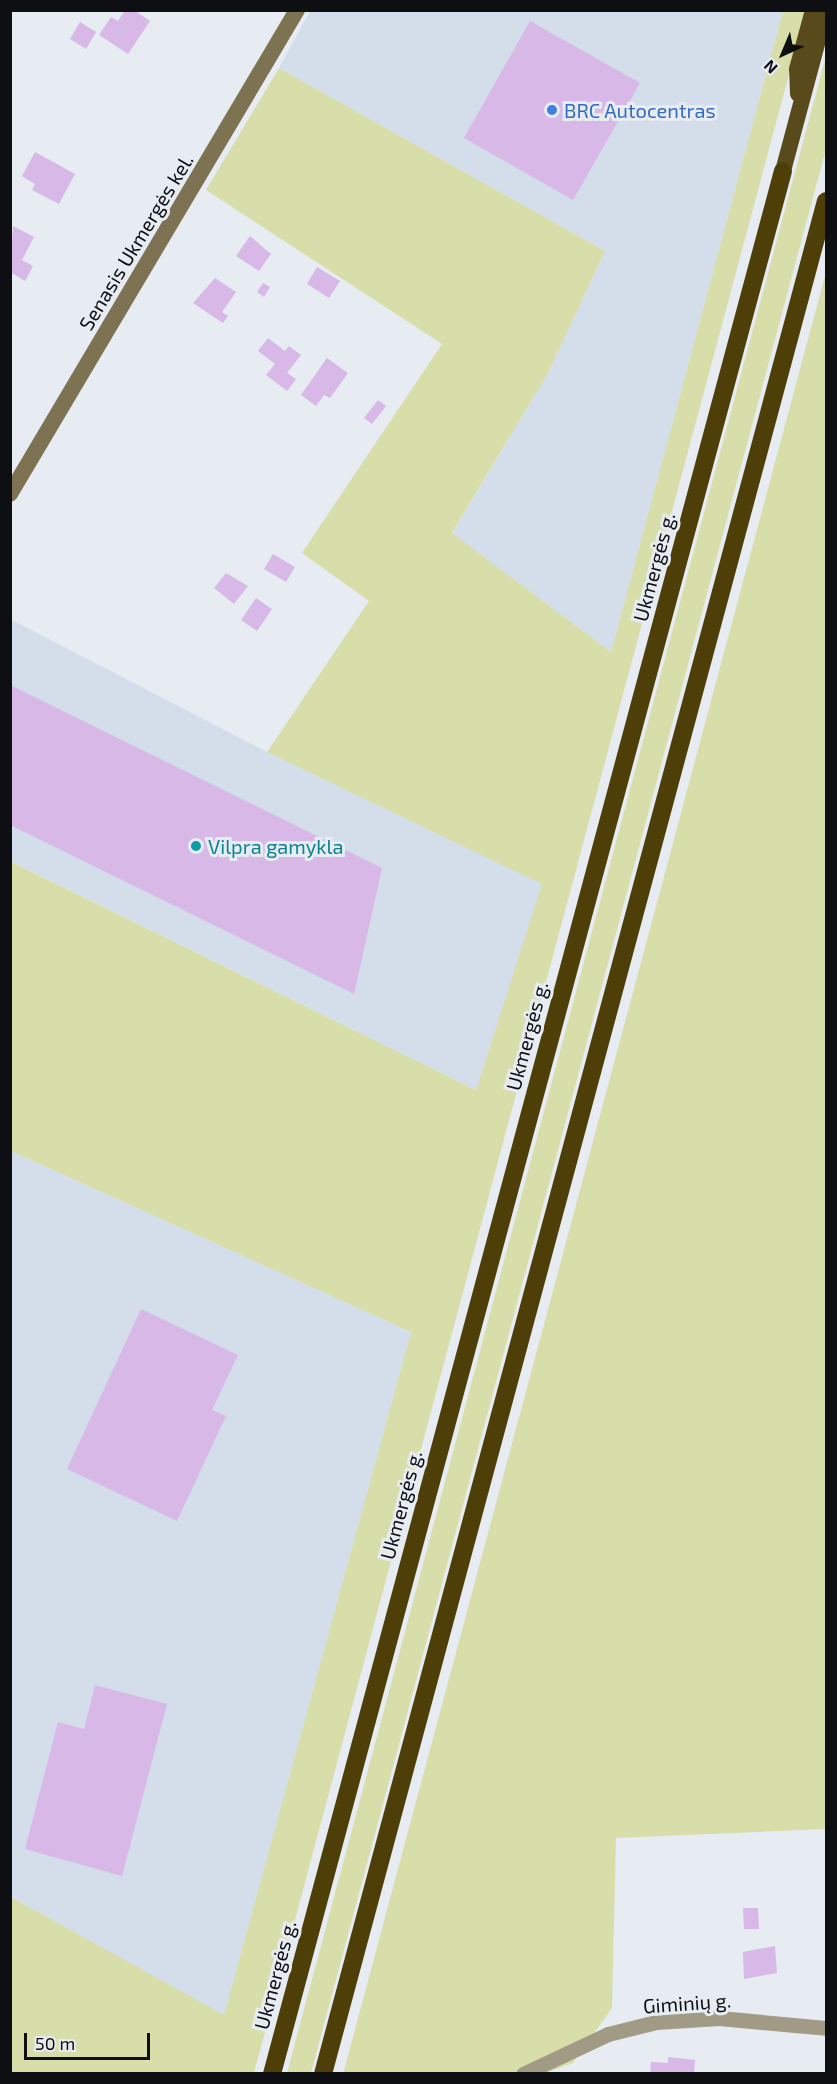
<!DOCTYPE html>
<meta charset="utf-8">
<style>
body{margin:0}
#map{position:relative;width:837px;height:2084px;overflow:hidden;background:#e7ecf3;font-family:"Exo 2",sans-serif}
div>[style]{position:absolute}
.built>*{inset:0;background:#d4ddea}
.green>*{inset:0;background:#d8deaa}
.building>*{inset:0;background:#d7b8e6}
.minor>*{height:15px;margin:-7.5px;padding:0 7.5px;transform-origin:7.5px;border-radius:7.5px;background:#a19a84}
.secondary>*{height:16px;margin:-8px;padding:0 8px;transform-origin:8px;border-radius:8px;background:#7d7252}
.trunk>*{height:16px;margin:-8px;padding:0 8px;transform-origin:8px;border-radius:8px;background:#584a1b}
.motorway>*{height:18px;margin:-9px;padding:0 9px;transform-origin:9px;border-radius:9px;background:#4e3f08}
.dots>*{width:16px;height:16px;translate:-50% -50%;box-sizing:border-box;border:3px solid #e7ecf3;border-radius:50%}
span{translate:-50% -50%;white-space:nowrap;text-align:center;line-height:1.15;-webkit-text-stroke:6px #e7ecf3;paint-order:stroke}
.shop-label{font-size:20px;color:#366cbe}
.left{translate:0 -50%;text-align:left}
.street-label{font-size:20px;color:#0e0f12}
.culture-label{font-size:20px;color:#0d838f}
.frame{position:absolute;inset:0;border:12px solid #0e0f12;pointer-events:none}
.north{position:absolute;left:753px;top:24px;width:60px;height:60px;-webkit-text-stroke:4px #e7ecf3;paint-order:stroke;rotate:224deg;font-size:16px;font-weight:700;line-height:24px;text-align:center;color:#0e0f12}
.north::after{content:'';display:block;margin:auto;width:21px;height:27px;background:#0e0f12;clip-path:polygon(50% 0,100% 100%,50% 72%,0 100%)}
.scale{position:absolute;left:24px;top:2033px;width:126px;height:27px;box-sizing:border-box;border:3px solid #0e0f12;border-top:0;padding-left:8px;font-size:18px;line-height:21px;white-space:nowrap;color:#0e0f12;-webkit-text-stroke:4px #e7ecf3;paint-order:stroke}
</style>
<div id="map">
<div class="built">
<div style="clip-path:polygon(310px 11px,783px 11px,611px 652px,452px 534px,548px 373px,605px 251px,279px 68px)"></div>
<div style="clip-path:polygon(10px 619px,267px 752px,543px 884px,476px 1090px,11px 861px)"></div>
<div style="clip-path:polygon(11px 1151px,411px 1332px,224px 2016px,11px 1897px)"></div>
</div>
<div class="green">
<div style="clip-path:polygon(783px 11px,806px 11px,254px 2073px,11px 2073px,11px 1897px,224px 2015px,411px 1332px,11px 1151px,10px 861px,476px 1090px,542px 884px,267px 752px,369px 601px,302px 553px,442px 344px,206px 190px,279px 68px,605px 251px,548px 373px,452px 533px,611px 652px)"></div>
<div style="clip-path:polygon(826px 56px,826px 149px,311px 2073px,287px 2073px)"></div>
<div style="clip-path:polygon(826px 272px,826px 1829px,616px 1838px,612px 2008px,573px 2063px,542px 2074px,343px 2074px)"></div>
</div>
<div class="building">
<div style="clip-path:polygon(125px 10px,134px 10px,150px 21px,128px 54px,99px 35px,111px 17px,118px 21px)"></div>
<div style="clip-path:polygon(530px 21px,640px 83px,573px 200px,464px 138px)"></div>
<div style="clip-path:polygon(80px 22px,96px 32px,86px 49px,70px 39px)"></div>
<div style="clip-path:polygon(35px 152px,75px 174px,59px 204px,32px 190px,35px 184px,22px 176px)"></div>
<div style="clip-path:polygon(13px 226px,34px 237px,22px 260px,33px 266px,25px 281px,10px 272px)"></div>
<div style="clip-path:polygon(250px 236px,271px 254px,259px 271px,236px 256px)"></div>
<div style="clip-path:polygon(317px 267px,340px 281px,329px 298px,307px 284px)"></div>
<div style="clip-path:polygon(215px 278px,236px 292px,222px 312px,228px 316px,223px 323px,193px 303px)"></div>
<div style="clip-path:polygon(263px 283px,270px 287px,264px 297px,257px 292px)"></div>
<div style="clip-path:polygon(268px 338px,285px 351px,289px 346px,301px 355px,287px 373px,296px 379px,287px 391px,266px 375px,275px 364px,258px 351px)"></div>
<div style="clip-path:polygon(327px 358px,348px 373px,330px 398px,324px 395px,316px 406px,301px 395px)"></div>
<div style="clip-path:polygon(378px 400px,386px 406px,372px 424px,364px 418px)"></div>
<div style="clip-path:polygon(273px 554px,295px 567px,286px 582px,264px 569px)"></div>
<div style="clip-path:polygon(226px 573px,248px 586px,234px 604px,214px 588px)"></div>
<div style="clip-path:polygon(256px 598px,272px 609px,257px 631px,241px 620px)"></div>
<div style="clip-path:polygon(10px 685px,382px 868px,354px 994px,10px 825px)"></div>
<div style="clip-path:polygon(141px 1309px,238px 1355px,212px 1410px,226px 1416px,177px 1521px,67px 1469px)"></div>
<div style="clip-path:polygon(95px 1685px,167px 1704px,122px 1876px,25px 1849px,58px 1722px,84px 1729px)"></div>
<div style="clip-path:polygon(743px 1908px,758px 1908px,759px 1929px,744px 1929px)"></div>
<div style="clip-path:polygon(775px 1946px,777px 1973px,744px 1979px,743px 1952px)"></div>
<div style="clip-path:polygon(668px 2057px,695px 2060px,694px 2074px,650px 2074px,651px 2062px,668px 2063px)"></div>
</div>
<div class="minor">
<div style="left:523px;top:2074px;width:94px;rotate:-25.2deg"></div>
<div style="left:608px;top:2034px;width:49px;rotate:-14deg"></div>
<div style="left:656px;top:2022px;width:63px;rotate:-3.6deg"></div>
<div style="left:719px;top:2018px;width:107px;rotate:5.3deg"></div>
</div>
<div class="secondary">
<div style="left:10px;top:494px;width:563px;rotate:-59.33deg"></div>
</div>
<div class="trunk">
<div style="left:798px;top:94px;width:25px;rotate:-92deg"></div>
<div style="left:797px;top:69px;width:61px;rotate:-74.8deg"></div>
<div style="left:783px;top:171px;width:167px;rotate:-75deg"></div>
</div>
<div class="motorway">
<div style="left:272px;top:2074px;width:1970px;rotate:-74.97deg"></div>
<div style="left:323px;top:2074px;width:1939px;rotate:-74.97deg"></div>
</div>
<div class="dots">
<div style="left:552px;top:110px;background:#3f7fe0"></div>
<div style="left:196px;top:846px;background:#0f9aa8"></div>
</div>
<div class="shop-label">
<span class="left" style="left:564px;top:110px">BRC Autocentras</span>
</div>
<div class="street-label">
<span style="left:136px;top:242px;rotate:-59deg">Senasis Ukmergės kel.</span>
<span style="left:654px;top:567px;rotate:-75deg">Ukmergės g.</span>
<span style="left:527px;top:1036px;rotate:-75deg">Ukmergės g.</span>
<span style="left:401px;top:1505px;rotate:-75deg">Ukmergės g.</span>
<span style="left:275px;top:1975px;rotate:-75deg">Ukmergės g.</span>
<span style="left:687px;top:2003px;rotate:-4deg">Giminių g.</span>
</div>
<div class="culture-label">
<span class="left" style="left:208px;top:846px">Vilpra gamykla</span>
</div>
<div class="frame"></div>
<div class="north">N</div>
<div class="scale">50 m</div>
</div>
